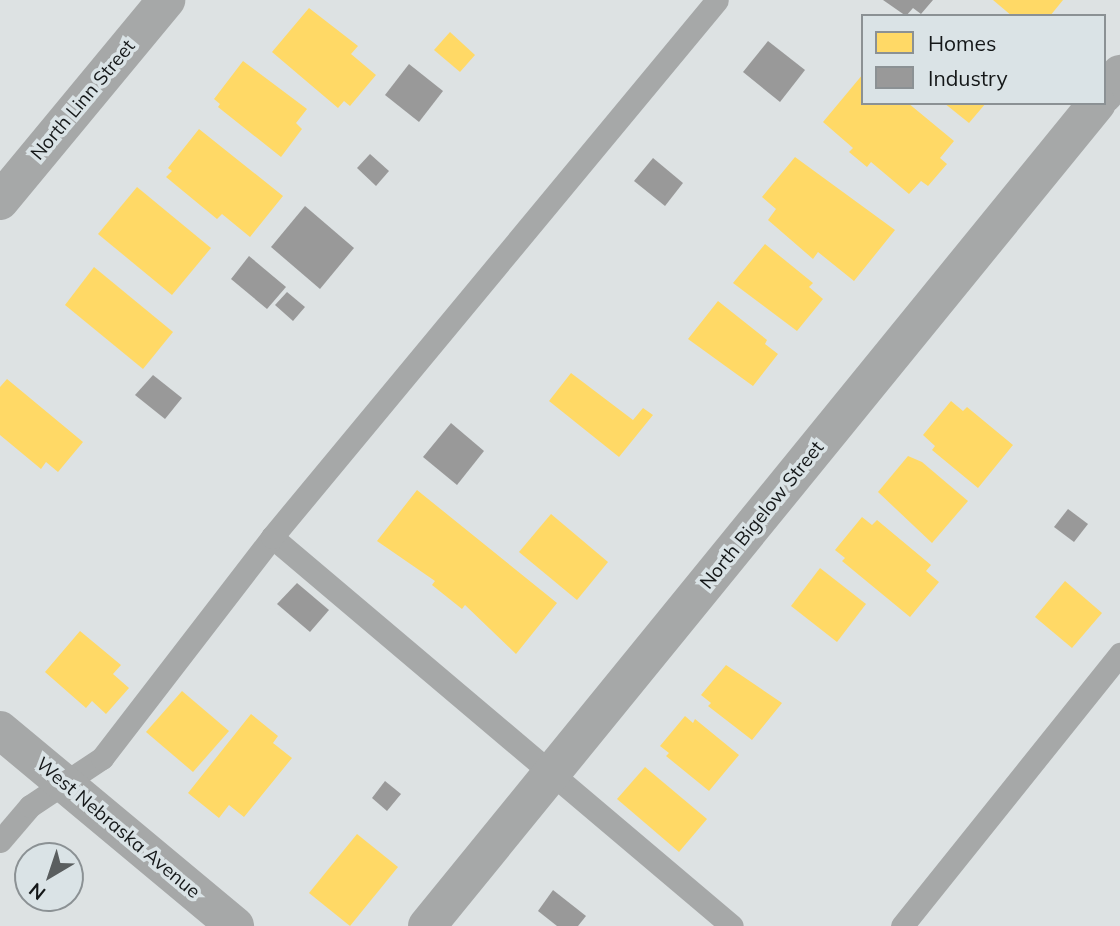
<!DOCTYPE html>
<style>
body{margin:0}
#map{position:relative;width:1120px;height:926px;overflow:hidden;background:#dde2e3;font-family:Mulish,sans-serif}
div>[style]{position:absolute}
.homes>*{inset:0;background:#ffd966}
.industry>*{inset:0;background:#999}
.service>*{height:23px;margin:-11.5px;padding:0 11.5px;transform-origin:11.5px;border-radius:11.5px;background:#a6a8a8}
.minor>*{height:38px;margin:-19px;padding:0 19px;transform-origin:19px;border-radius:19px;background:#a6a8a8}
.tertiary>*{height:38px;margin:-19px;padding:0 19px;transform-origin:19px;border-radius:19px;background:#a6a8a8}
span{translate:-50% -50%;white-space:nowrap;text-align:center;line-height:1.15;-webkit-text-stroke:7px #dae3e6;paint-order:stroke}
.street-label{font-size:19px;color:#141718}
.legend{position:absolute;left:861px;top:14px;width:245px;height:91px;box-sizing:border-box;background:#dae3e6;border:2px solid #8b9194;margin:0;padding:9px 12px;list-style:none;font-size:21px;color:#141718}
.legend li{display:flex;align-items:center;gap:14px;height:35px}
.legend b{width:35px;border:2px solid #8b9194}
.north{position:absolute;left:14px;top:842px;width:70px;height:70px;box-sizing:border-box;background:#dae3e6;border:2px solid #8b9194;border-radius:50%;rotate:219deg;font-size:19px;font-weight:700;line-height:28px;text-align:center;color:#141718}
.north::after{content:'';display:block;margin:auto;width:24px;height:32px;background:#5a5e5f;clip-path:polygon(50% 0,100% 100%,50% 72%,0 100%)}
</style>
<div id="map">
<div class="homes">
<div style="clip-path:polygon(993px 0,1063px 0,1050px 16px,1012px 16px)"></div>
<div style="clip-path:polygon(309px 8px,358px 46px,351px 54px,376px 75px,350px 106px,344px 101px,338px 108px,272px 52px)"></div>
<div style="clip-path:polygon(450px 32px,475px 55px,460px 72px,434px 50px)"></div>
<div style="clip-path:polygon(243px 61px,307px 109px,296px 123px,302px 129px,281px 157px,218px 107px,220px 104px,214px 99px)"></div>
<div style="clip-path:polygon(863px 74px,863px 103px,908px 103px,954px 141px,940px 158px,947px 164px,928px 186px,921px 181px,909px 194px,871px 162px,867px 167px,849px 152px,853px 148px,823px 122px)"></div>
<div style="clip-path:polygon(944px 103px,986px 103px,969px 123px)"></div>
<div style="clip-path:polygon(199px 129px,283px 196px,250px 237px,222px 214px,217px 219px,166px 177px,172px 171px,168px 168px)"></div>
<div style="clip-path:polygon(795px 157px,895px 230px,854px 281px,818px 252px,813px 259px,768px 220px,776px 209px,762px 197px)"></div>
<div style="clip-path:polygon(137px 187px,211px 248px,172px 295px,98px 234px)"></div>
<div style="clip-path:polygon(765px 244px,813px 283px,809px 287px,823px 299px,797px 331px,733px 283px)"></div>
<div style="clip-path:polygon(94px 267px,173px 332px,143px 369px,65px 305px)"></div>
<div style="clip-path:polygon(718px 301px,767px 340px,765px 344px,778px 354px,753px 386px,688px 339px)"></div>
<div style="clip-path:polygon(571px 373px,633px 420px,643px 408px,653px 415px,619px 457px,549px 401px)"></div>
<div style="clip-path:polygon(7px 379px,83px 442px,58px 472px,46px 462px,41px 469px,0 435px,0 387px)"></div>
<div style="clip-path:polygon(951px 401px,963px 411px,967px 407px,1013px 445px,978px 488px,932px 450px,935px 446px,923px 435px)"></div>
<div style="clip-path:polygon(908px 456px,922px 462px,968px 501px,932px 543px,878px 492px)"></div>
<div style="clip-path:polygon(417px 490px,557px 603px,516px 654px,465px 605px,462px 609px,432px 585px,435px 581px,377px 541px)"></div>
<div style="clip-path:polygon(551px 514px,608px 562px,577px 600px,519px 552px)"></div>
<div style="clip-path:polygon(862px 517px,872px 525px,877px 520px,931px 565px,926px 571px,939px 582px,910px 617px,842px 561px,845px 558px,835px 550px)"></div>
<div style="clip-path:polygon(820px 568px,866px 604px,837px 642px,791px 606px)"></div>
<div style="clip-path:polygon(1065px 581px,1102px 613px,1072px 648px,1035px 617px)"></div>
<div style="clip-path:polygon(80px 631px,121px 665px,113px 674px,129px 688px,106px 714px,92px 701px,86px 708px,45px 672px)"></div>
<div style="clip-path:polygon(726px 665px,782px 703px,752px 740px,708px 706px,711px 703px,701px 695px)"></div>
<div style="clip-path:polygon(182px 691px,229px 731px,193px 772px,146px 732px)"></div>
<div style="clip-path:polygon(251px 714px,278px 736px,273px 743px,292px 758px,244px 817px,229px 805px,219px 818px,188px 793px)"></div>
<div style="clip-path:polygon(685px 716px,693px 723px,695px 719px,739px 755px,709px 791px,666px 756px,669px 753px,660px 746px)"></div>
<div style="clip-path:polygon(645px 767px,707px 819px,679px 852px,617px 799px)"></div>
<div style="clip-path:polygon(357px 834px,398px 867px,350px 926px,309px 893px)"></div>
</div>
<div class="industry">
<div style="clip-path:polygon(883px 0,933px 0,921px 14px,913px 8px,906px 16px)"></div>
<div style="clip-path:polygon(768px 41px,805px 70px,780px 102px,743px 72px)"></div>
<div style="clip-path:polygon(409px 64px,443px 91px,419px 122px,385px 95px)"></div>
<div style="clip-path:polygon(370px 154px,389px 171px,376px 186px,357px 168px)"></div>
<div style="clip-path:polygon(653px 158px,683px 183px,665px 206px,634px 181px)"></div>
<div style="clip-path:polygon(305px 206px,354px 248px,320px 289px,271px 247px)"></div>
<div style="clip-path:polygon(249px 256px,286px 287px,267px 309px,231px 279px)"></div>
<div style="clip-path:polygon(287px 292px,305px 307px,293px 321px,275px 305px)"></div>
<div style="clip-path:polygon(153px 375px,182px 398px,165px 419px,135px 395px)"></div>
<div style="clip-path:polygon(451px 423px,484px 451px,457px 485px,423px 457px)"></div>
<div style="clip-path:polygon(1068px 509px,1088px 524px,1074px 542px,1054px 527px)"></div>
<div style="clip-path:polygon(297px 583px,329px 610px,310px 632px,277px 604px)"></div>
<div style="clip-path:polygon(385px 781px,401px 794px,387px 811px,372px 798px)"></div>
<div style="clip-path:polygon(553px 890px,586px 916px,578px 926px,557px 926px,538px 911px)"></div>
</div>
<div class="service">
<div style="left:272px;top:537px;width:602px;rotate:40.22deg"></div>
<div style="left:0;top:841px;width:46px;rotate:-49.4deg"></div>
<div style="left:30px;top:806px;width:87px;rotate:-33.7deg"></div>
<div style="left:102px;top:758px;width:279px;rotate:-52.4deg"></div>
<div style="left:272px;top:537px;width:697px;rotate:-50.35deg"></div>
<div style="left:902px;top:926px;width:349px;rotate:-51.3deg"></div>
</div>
<div class="minor">
<div style="left:1104px;top:94px;width:26px;rotate:-51deg"></div>
<div style="left:0;top:201px;width:261px;rotate:-50.4deg"></div>
<div style="left:427px;top:926px;width:1061px;rotate:-50.85deg"></div>
</div>
<div class="tertiary">
<div style="left:0;top:730px;width:306px;rotate:39.8deg"></div>
</div>
<div class="street-label">
<span style="left:83px;top:100px;rotate:-50deg">North Linn Street</span>
<span style="left:762px;top:515px;rotate:-51deg">North Bigelow Street</span>
<span style="left:118px;top:828px;rotate:40deg">West Nebraska Avenue</span>
</div>
<ul class="legend">
<li><b style="height:19px;background:#ffd966"></b>Homes</li>
<li><b style="height:19px;background:#999"></b>Industry</li>
</ul>
<div class="north">N</div>
</div>
